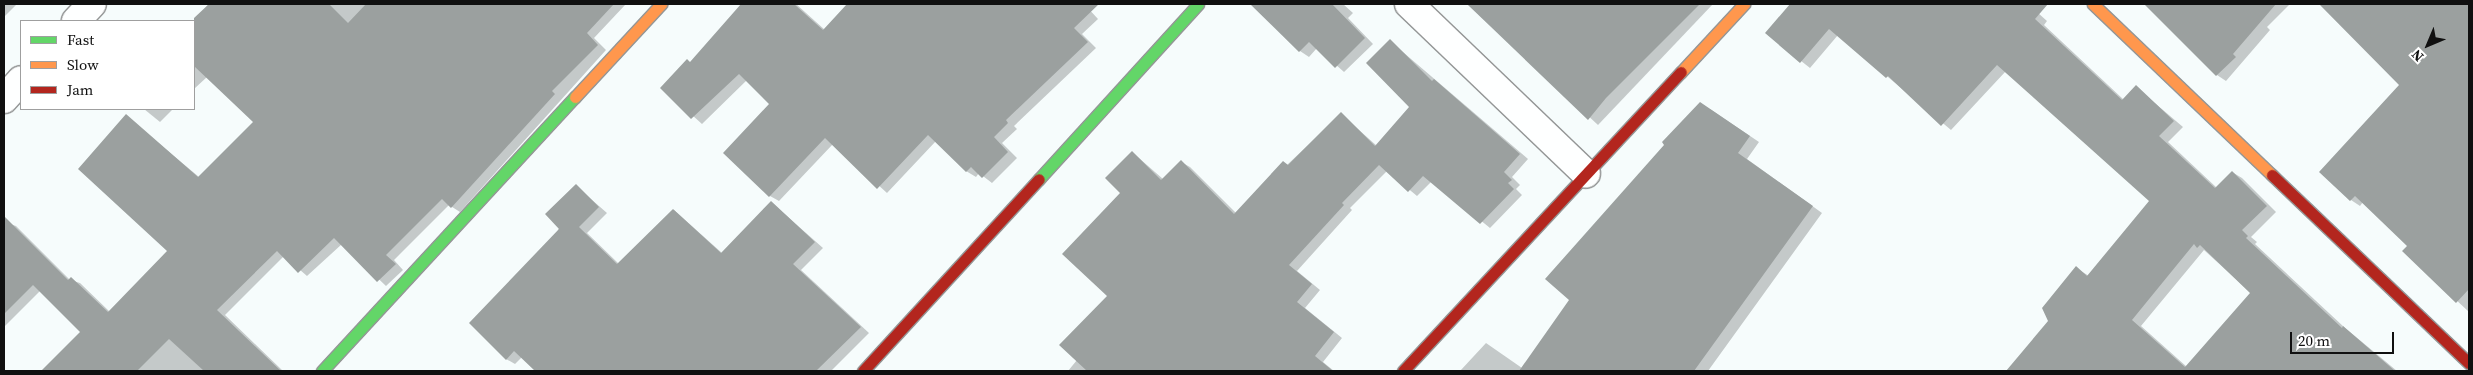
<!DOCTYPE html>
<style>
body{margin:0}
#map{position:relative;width:2473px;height:375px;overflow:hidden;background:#f6fcfc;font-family:"Source Serif 4",serif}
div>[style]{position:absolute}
.shadow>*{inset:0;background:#0003}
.building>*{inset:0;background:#9ba09f}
.roads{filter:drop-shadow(1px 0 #949696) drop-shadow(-1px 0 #949696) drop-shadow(0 1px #949696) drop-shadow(0 -1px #949696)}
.street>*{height:28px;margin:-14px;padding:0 14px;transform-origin:14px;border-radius:14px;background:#feffff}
.fast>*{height:11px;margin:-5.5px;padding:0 5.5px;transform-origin:5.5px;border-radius:5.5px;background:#63d668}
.slow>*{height:11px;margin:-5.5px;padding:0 5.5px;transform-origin:5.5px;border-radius:5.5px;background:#ff974d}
.jam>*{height:11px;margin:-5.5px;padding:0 5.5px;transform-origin:5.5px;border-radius:5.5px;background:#b3261e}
span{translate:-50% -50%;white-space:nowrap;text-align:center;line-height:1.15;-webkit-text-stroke:5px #fff;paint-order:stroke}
.frame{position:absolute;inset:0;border:5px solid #101010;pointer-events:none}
.legend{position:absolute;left:20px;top:20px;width:175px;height:90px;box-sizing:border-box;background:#fff;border:1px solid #9f9f9f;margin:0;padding:6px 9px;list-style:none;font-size:15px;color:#101010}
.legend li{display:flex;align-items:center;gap:10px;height:25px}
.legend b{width:25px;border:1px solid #9f9f9f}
.north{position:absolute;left:2403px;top:20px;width:50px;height:50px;-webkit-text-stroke:4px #fff;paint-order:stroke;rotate:225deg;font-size:14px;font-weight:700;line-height:20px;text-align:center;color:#101010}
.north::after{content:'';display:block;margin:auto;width:18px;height:22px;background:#101010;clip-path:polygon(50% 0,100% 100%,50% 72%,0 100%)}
.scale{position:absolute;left:2290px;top:332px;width:104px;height:22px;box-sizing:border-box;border:2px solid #101010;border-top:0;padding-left:6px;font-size:15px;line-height:18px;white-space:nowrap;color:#101010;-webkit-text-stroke:4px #fff;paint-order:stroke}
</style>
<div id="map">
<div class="shadow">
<div style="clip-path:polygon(4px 4px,17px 4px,4px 17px)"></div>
<div style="clip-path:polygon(209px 4px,626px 4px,594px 38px,606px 50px,460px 212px,449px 205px,394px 260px,403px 270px,386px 286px,342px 244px,307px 276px,284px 256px,225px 315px,283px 371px,66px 371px,54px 360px,82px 332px,40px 291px,4px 327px,4px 222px,16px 226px,70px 280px,80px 283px,110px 312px,169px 251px,126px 116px,199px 177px,255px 122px,207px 77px,194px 89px,193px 21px)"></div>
<div style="clip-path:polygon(743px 4px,796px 4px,825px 30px,849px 4px,1090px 4px,1087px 7px,1098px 19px,1082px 34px,1096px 48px,1014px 126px,1017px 129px,1002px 143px,1017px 158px,992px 183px,979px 173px,976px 177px,966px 171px,936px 141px,887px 193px,833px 144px,779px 201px,770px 196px,771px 104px,747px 80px,702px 124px,662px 88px,691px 63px)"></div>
<div style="clip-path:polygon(1270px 4px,1343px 4px,1353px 13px,1348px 18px,1373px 44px,1344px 72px,1317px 48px,1309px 57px,1300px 51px,1261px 13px)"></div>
<div style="clip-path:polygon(1467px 4px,1713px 4px,1598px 125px)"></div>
<div style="clip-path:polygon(evenodd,1795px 4px,1984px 4px,1993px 12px,2001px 4px,2028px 4px,2047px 21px,2044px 25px,2124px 100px,2136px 87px,2183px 127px,2168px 142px,2217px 188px,2232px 172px,2242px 178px,2276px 212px,2251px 237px,2257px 242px,2255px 244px,2344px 327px,2397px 371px,2287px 371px,2263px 348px,2241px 361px,2233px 371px,2008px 371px,2050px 321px,2076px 268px,2089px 276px,2151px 201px,2006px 71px,1951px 130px,1838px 35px,1810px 68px,1768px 35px,1795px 4px,2204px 250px,2251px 293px,2187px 367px,2141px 326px,2204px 250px)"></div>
<div style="clip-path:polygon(2149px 4px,2290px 4px,2267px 27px,2270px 30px,2226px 81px,2217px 75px)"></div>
<div style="clip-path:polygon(2321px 4px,2469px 4px,2469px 312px,2404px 251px,2409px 246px,2363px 202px,2360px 206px,2351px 200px,2321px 172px,2401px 85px)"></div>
<div style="clip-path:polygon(1390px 41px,1528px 159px,1512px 177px,1520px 185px,1516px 189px,1522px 195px,1490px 228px,1432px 181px,1417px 196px,1387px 171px,1350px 208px,1352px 210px,1297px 271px,1320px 290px,1305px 308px,1342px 338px,1323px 362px,1334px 371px,1068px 371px,1077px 360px,1109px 296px,1122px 193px,1132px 152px,1163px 179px,1181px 162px,1190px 167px,1236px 213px,1341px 114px,1377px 146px,1411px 107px)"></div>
<div style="clip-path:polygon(144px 109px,173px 109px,160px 122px)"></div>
<div style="clip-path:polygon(1710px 109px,1759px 142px,1747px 159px,1822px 213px,1708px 371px,1460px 371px,1486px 343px,1522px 368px)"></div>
<div style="clip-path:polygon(576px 186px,607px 213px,587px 233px,619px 264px,674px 210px,722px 253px,771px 202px,823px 248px,801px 270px,869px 333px,831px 371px,536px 371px,522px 357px,515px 364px,506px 359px)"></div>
</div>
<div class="building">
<div style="clip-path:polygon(209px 4px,329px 4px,348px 23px,366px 4px,614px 4px,587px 33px,598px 45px,552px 91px,555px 94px,451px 208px,442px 199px,386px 255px,396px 264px,377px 282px,334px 238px,298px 273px,277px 251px,217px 310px,281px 371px,204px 371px,169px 339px,137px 371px,41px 371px,80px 332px,33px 285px,4px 314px,4px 216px,68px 280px,71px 277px,108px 312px,167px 251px,78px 169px,126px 114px,198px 177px,253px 122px,194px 66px,194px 18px)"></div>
<div style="clip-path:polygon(741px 4px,794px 4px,823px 30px,847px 4px,1099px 4px,1074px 28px,1088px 42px,1006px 120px,1008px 123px,994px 137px,1008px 152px,982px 178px,971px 167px,966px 172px,928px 135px,877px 189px,825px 138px,769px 197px,723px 153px,769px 104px,739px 74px,691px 119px,660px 88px,687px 59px,690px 62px)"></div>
<div style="clip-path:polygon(1250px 4px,1332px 4px,1365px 38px,1335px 68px,1309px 42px,1299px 52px)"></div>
<div style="clip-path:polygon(1467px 4px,1700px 4px,1606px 98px,1588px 120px)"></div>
<div style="clip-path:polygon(evenodd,1790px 4px,2048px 4px,2035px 19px,2122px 100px,2136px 85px,2174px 121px,2159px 136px,2215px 188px,2232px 171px,2267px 206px,2242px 230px,2248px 236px,2246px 238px,2342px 328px,2343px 326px,2395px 371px,2006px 371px,2048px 321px,2042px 308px,2076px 266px,2087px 276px,2149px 201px,1997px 65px,1941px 126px,1888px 76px,1886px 78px,1829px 29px,1800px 63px,1765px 33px,1790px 4px,2194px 244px,2197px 248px,2200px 245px,2250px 293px,2185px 367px,2132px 320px,2194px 244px)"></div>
<div style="clip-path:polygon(2144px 4px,2276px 4px,2233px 54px,2236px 57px,2216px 76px)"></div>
<div style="clip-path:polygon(2319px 4px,2469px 4px,2469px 289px,2456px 303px,2402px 251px,2407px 246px,2355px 196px,2350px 201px,2319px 172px,2399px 85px)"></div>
<div style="clip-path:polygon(1390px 39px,1432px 81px,1434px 79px,1520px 154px,1504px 172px,1512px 180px,1508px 183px,1514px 189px,1480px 224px,1423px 176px,1408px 192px,1379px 165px,1342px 203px,1344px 205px,1289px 265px,1312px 284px,1297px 302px,1334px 332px,1315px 356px,1333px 371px,1087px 371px,1059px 345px,1107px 296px,1062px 254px,1120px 193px,1105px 178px,1132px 151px,1161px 180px,1181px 160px,1234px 214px,1283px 161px,1288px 165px,1341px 112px,1375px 146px,1409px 107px,1366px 63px)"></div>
<div style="clip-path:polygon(1700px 102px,1750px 136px,1738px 153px,1813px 206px,1694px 371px,1519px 371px,1569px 300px,1545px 279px,1664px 145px,1662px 142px)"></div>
<div style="clip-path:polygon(576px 184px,599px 207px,579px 227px,617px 264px,673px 209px,721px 253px,771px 201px,815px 242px,793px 264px,861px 327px,816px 371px,535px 371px,514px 351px,506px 360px,469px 323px,559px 229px,545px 214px)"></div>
</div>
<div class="roads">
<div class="street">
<div style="left:1409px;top:4px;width:245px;rotate:43.8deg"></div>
<div style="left:76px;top:21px;width:23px;rotate:-47deg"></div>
<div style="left:4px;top:99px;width:25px;rotate:-48deg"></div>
</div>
<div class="fast">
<div style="left:1039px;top:179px;width:236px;rotate:-47.7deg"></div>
<div style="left:322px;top:371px;width:373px;rotate:-47.3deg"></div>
</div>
<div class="slow">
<div style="left:2093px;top:4px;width:248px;rotate:43.7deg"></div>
<div style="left:1681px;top:72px;width:93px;rotate:-47.2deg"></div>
<div style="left:575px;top:97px;width:127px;rotate:-47.2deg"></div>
</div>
<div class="jam">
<div style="left:2272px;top:175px;width:272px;rotate:43.7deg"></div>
<div style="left:863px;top:371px;width:260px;rotate:-47.5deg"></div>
<div style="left:1403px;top:371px;width:408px;rotate:-47.1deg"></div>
</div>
</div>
<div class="frame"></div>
<ul class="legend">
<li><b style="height:6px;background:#63d668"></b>Fast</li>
<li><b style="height:6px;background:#ff974d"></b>Slow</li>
<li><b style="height:6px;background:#b3261e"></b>Jam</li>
</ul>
<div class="north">N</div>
<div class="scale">20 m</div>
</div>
